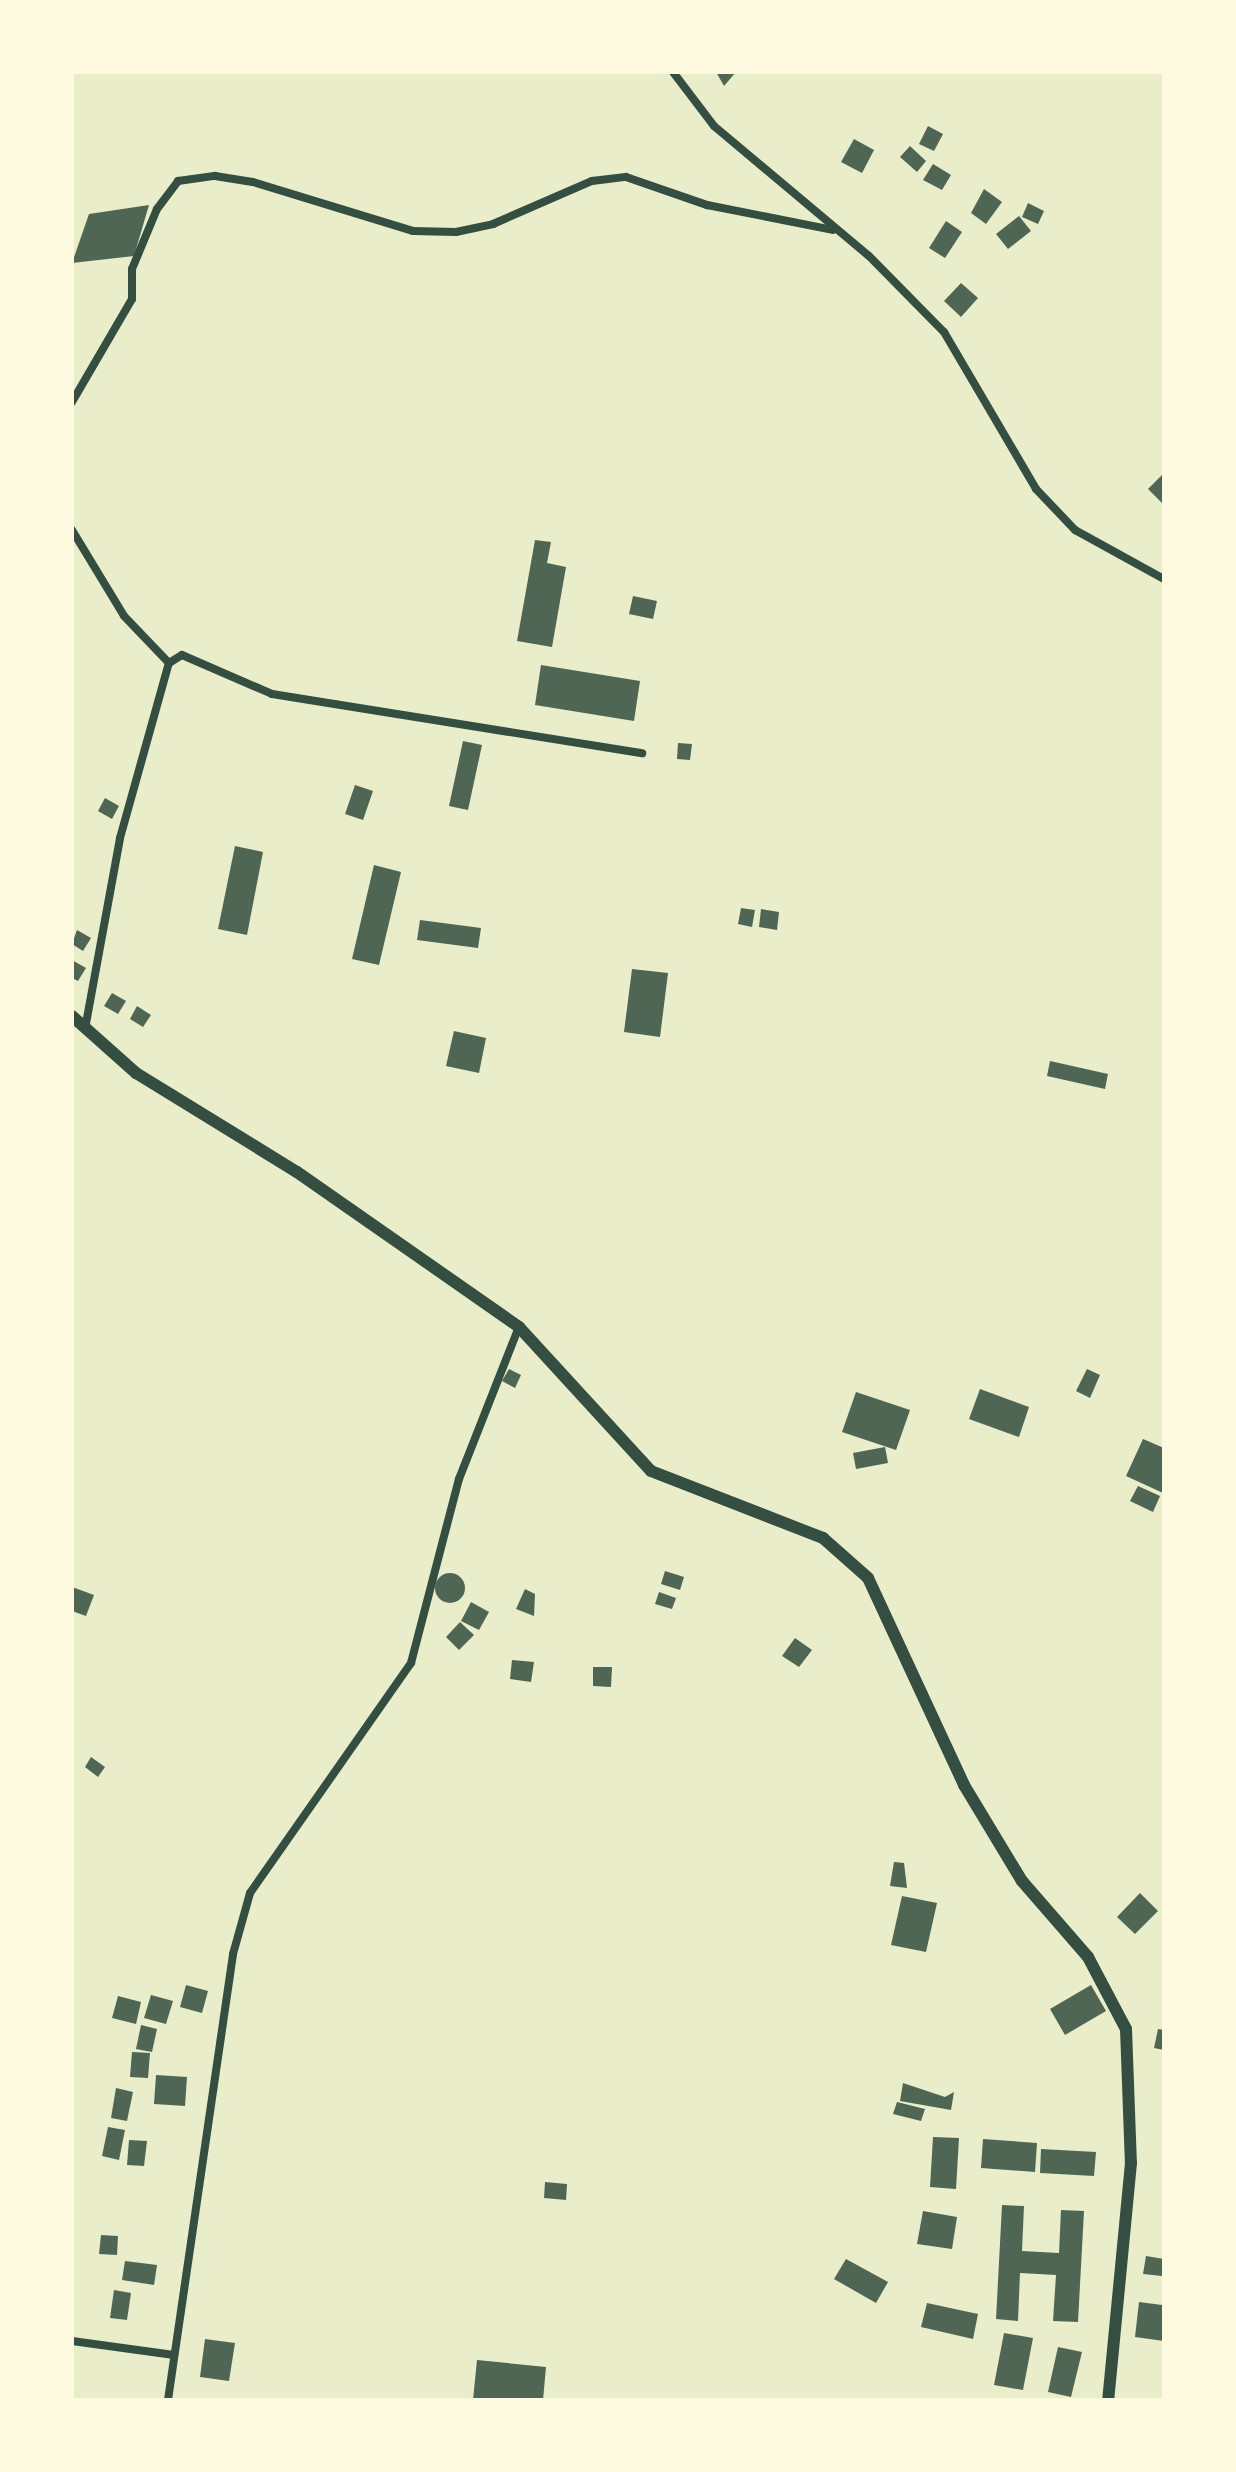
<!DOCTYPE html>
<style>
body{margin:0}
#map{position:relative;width:1236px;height:2472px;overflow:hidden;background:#e9edc9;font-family:"Golos Text",sans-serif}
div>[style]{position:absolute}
.building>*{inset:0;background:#4f6655}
.round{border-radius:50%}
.minor>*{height:8px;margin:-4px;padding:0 4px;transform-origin:4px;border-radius:4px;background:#344e41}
.tertiary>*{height:12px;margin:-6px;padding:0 6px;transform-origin:6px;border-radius:6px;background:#344e41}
span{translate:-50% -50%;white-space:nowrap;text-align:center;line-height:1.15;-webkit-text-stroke:8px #fefae0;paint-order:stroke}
.frame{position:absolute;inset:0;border:74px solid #fefae0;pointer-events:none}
</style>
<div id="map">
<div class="building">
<div style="clip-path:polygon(716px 72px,736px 72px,724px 86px)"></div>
<div style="clip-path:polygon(928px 126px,943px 134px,934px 151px,919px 144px)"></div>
<div style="clip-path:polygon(854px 139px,874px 150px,862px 173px,841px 162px)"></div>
<div style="clip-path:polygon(910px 146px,926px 161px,917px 172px,900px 157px)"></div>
<div style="clip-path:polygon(933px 164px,951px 175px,942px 190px,923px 180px)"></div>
<div style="clip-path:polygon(984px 189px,1002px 202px,986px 224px,971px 213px)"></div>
<div style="clip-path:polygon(1028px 203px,1044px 211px,1038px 224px,1022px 217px)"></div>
<div style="clip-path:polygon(149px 205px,134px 256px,72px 263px,89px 214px)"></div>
<div style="clip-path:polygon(1019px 216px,1031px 231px,1008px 249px,996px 234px)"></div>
<div style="clip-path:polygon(946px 221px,962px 232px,945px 258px,929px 248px)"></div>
<div style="clip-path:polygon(961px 283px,978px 298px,961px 317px,944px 301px)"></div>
<div style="clip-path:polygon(1164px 473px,1164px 505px,1148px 489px)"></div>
<div style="clip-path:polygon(535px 540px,551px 542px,547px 563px,566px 567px,552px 647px,517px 641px)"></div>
<div style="clip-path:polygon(633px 596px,657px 601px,653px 619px,629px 614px)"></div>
<div style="clip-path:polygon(541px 665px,640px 681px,634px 721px,535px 705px)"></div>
<div style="clip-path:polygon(463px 741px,482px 745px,468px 810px,449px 806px)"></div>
<div style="clip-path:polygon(678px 743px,692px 744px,690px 760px,677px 759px)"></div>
<div style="clip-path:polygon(355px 785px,373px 791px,363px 820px,345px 814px)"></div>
<div style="clip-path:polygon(105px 798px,119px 806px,112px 819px,98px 811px)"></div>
<div style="clip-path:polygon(235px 846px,263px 852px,247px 935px,218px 929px)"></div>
<div style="clip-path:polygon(374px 865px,401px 872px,379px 965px,352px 959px)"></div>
<div style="clip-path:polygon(741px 908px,755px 910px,752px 927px,738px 924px)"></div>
<div style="clip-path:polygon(761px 909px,779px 912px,777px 930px,759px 927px)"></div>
<div style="clip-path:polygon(420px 920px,481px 928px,478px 948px,417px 940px)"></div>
<div style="clip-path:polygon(77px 930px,91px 938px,83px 951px,72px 944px)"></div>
<div style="clip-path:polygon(72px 960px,86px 968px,78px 981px,72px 978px)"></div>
<div style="clip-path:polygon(632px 969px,668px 973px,660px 1037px,624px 1032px)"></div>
<div style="clip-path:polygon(112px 993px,126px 1001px,118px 1014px,104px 1006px)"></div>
<div style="clip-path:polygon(137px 1006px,151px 1015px,143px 1027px,130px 1019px)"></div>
<div style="clip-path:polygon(454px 1031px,486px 1038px,479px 1073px,446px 1066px)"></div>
<div style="clip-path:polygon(1050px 1061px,1108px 1074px,1105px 1089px,1047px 1076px)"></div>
<div style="clip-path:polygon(509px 1369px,521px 1375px,515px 1388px,502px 1381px)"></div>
<div style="clip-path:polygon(1087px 1369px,1100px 1375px,1090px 1398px,1076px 1391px)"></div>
<div style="clip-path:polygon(980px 1389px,1029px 1407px,1019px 1437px,969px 1419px)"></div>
<div style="clip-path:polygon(856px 1392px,910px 1410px,896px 1450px,842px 1432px)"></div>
<div style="clip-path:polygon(1143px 1439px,1164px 1448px,1163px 1493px,1126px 1476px)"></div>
<div style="clip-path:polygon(885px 1447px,888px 1463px,856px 1469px,853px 1453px)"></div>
<div style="clip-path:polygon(1138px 1486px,1160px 1496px,1153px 1512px,1130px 1501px)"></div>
<div style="clip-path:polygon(665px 1571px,684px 1577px,680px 1590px,661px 1584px)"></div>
<div class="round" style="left:435px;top:1573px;width:30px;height:30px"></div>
<div style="clip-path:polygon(72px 1587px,94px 1595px,86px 1616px,72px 1611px)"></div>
<div style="clip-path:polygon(525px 1589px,535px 1594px,534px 1616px,516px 1609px)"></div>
<div style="clip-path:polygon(659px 1592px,676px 1598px,672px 1609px,655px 1604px)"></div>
<div style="clip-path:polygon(471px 1602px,489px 1612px,479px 1630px,461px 1621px)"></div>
<div style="clip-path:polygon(460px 1622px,474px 1635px,459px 1650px,446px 1637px)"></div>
<div style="clip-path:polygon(795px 1638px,812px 1650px,799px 1667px,782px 1656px)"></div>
<div style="clip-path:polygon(512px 1660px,534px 1662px,531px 1682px,510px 1679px)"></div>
<div style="clip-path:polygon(593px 1667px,612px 1667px,611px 1687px,593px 1686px)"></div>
<div style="clip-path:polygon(91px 1757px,105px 1767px,98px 1777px,85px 1767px)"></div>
<div style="clip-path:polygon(894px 1862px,904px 1863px,907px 1888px,890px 1886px)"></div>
<div style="clip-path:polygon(1140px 1893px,1158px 1911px,1135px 1934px,1117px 1917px)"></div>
<div style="clip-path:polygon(902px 1896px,937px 1903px,926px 1952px,891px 1945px)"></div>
<div style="clip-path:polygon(186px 1985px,208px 1991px,202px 2013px,180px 2007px)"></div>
<div style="clip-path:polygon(1091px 1985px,1106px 2011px,1065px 2035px,1050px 2009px)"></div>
<div style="clip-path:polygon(151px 1995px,173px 2001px,166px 2024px,144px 2018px)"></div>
<div style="clip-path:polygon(118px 1996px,141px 2002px,136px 2024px,112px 2018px)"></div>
<div style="clip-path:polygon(141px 2025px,157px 2029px,152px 2052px,136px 2049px)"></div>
<div style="clip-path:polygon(1158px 2029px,1164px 2030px,1164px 2050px,1154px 2048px)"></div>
<div style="clip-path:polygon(132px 2052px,150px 2053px,148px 2078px,130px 2077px)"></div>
<div style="clip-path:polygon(156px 2075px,187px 2077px,185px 2106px,154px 2104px)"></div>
<div style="clip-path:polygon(903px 2083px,945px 2097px,954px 2092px,951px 2110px,900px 2101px)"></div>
<div style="clip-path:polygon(116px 2088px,133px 2092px,127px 2121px,111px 2118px)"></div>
<div style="clip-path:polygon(897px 2102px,925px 2109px,921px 2121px,893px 2114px)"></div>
<div style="clip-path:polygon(108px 2127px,125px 2130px,119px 2160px,102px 2156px)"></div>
<div style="clip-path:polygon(933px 2137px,959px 2138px,956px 2189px,930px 2187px)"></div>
<div style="clip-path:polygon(983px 2139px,1037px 2143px,1035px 2172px,981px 2168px)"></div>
<div style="clip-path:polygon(129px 2140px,147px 2141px,144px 2166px,127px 2165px)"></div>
<div style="clip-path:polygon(1041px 2149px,1096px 2152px,1094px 2176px,1040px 2173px)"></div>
<div style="clip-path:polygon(545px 2182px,567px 2184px,566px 2200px,544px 2198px)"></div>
<div style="clip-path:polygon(1002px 2205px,1024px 2206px,1022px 2251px,1059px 2253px,1061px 2210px,1084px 2211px,1078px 2322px,1053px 2321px,1056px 2275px,1020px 2273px,1018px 2321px,996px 2319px)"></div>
<div style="clip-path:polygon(923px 2211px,957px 2217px,952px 2249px,917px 2244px)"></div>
<div style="clip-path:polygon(101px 2235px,118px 2236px,117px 2255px,99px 2254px)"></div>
<div style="clip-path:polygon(1146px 2256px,1164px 2259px,1162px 2276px,1143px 2274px)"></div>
<div style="clip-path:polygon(846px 2259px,888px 2282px,876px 2303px,834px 2279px)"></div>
<div style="clip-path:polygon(125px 2261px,157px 2265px,154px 2285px,122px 2280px)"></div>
<div style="clip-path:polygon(114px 2290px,131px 2293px,127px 2320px,110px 2318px)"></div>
<div style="clip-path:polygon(1139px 2302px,1162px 2305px,1164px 2341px,1135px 2337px)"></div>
<div style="clip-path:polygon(927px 2303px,978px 2314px,973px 2339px,921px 2327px)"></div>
<div style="clip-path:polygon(1004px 2333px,1033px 2338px,1023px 2390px,994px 2385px)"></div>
<div style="clip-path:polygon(205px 2339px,235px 2343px,229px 2381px,200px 2377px)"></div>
<div style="clip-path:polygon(1058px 2347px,1082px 2352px,1071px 2397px,1048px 2392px)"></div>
<div style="clip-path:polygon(477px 2360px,546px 2367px,543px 2400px,473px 2400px)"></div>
</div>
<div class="minor">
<div style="left:673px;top:72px;width:68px;rotate:52.8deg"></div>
<div style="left:714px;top:126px;width:202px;rotate:40deg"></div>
<div style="left:869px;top:256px;width:107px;rotate:45.4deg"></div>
<div style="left:944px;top:332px;width:182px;rotate:59.6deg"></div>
<div style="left:1036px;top:489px;width:57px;rotate:46.4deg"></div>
<div style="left:1075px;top:530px;width:102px;rotate:28.8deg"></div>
<div style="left:72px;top:402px;width:119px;rotate:-59.8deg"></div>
<div style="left:132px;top:299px;width:30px;rotate:-90deg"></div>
<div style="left:132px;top:269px;width:65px;rotate:-67.4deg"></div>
<div style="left:157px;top:209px;width:35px;rotate:-53deg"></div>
<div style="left:178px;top:181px;width:37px;rotate:-8deg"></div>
<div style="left:215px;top:176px;width:38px;rotate:9deg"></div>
<div style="left:253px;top:182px;width:167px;rotate:17deg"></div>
<div style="left:413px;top:231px;width:43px;rotate:1.3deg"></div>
<div style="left:456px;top:232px;width:38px;rotate:-12deg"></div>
<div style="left:493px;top:224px;width:108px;rotate:-23.5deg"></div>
<div style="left:592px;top:181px;width:34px;rotate:-7deg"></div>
<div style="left:626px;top:177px;width:86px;rotate:19.1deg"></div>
<div style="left:707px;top:205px;width:128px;rotate:11.2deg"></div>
<div style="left:72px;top:530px;width:100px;rotate:58.8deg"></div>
<div style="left:124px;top:616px;width:65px;rotate:46.2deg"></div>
<div style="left:85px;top:1029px;width:194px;rotate:-79.6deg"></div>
<div style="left:120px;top:838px;width:182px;rotate:-74.4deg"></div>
<div style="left:169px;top:663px;width:15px;rotate:-32deg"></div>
<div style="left:182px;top:655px;width:98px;rotate:23.4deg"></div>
<div style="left:272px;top:694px;width:375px;rotate:9.1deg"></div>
<div style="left:72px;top:2341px;width:103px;rotate:7.8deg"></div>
<div style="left:168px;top:2400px;width:451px;rotate:-81.7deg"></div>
<div style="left:233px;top:1954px;width:63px;rotate:-74.4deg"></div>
<div style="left:250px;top:1893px;width:281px;rotate:-55deg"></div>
<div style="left:411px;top:1663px;width:190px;rotate:-75.4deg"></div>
<div style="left:459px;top:1479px;width:163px;rotate:-68.5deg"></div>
</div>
<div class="tertiary">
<div style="left:72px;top:1016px;width:86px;rotate:41.7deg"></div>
<div style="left:136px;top:1073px;width:189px;rotate:31.6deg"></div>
<div style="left:297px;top:1172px;width:271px;rotate:34.9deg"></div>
<div style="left:519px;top:1327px;width:195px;rotate:47.5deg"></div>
<div style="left:651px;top:1471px;width:185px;rotate:21.3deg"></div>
<div style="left:823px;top:1538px;width:60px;rotate:41.6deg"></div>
<div style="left:868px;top:1578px;width:228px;rotate:65.1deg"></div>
<div style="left:964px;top:1785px;width:112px;rotate:58.9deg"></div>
<div style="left:1022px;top:1881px;width:101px;rotate:49deg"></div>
<div style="left:1088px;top:1957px;width:81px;rotate:62.2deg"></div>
<div style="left:1126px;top:2029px;width:134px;rotate:87.9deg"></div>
<div style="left:1131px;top:2163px;width:238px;rotate:95.5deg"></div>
</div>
<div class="frame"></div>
</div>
